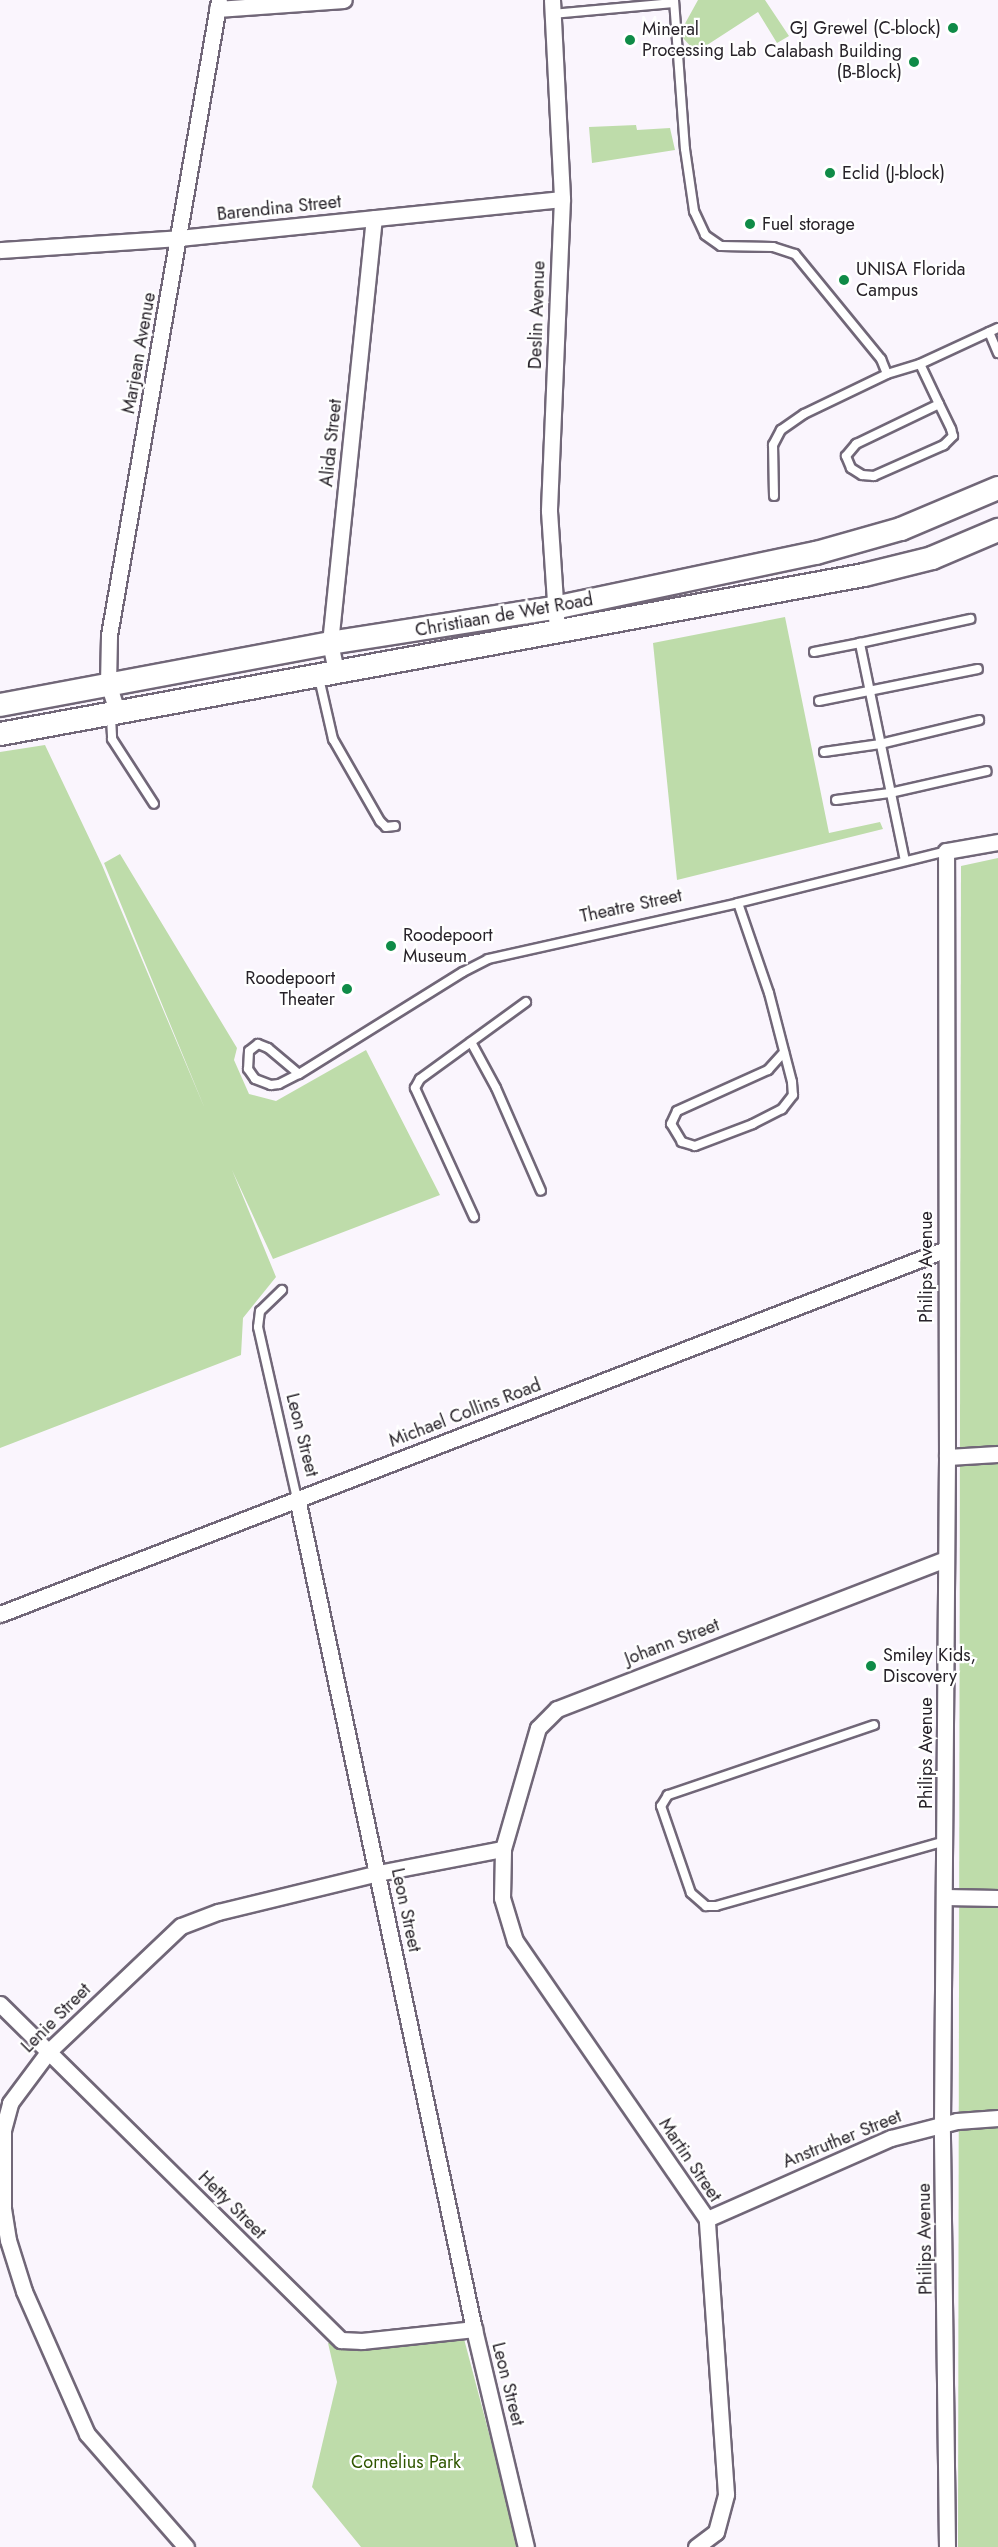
<!DOCTYPE html>
<style>
body{margin:0}
#map{position:relative;width:998px;height:2547px;overflow:hidden;background:#faf5fd;font-family:Jost,sans-serif}
div>[style]{position:absolute}
.green>*{inset:0;background:#bedcaa}
.roads{filter:drop-shadow(2px 0 #716778) drop-shadow(-2px 0 #716778) drop-shadow(0 2px #716778) drop-shadow(0 -2px #716778)}
.lane>*{height:8px;margin:-4px;padding:0 4px;transform-origin:4px;border-radius:4px;background:#fff}
.street>*{height:15px;margin:-7.5px;padding:0 7.5px;transform-origin:7.5px;border-radius:7.5px;background:#fff}
.secondary>*{height:22px;margin:-11px;padding:0 11px;transform-origin:11px;border-radius:11px;background:#fff}
.dots>*{width:16px;height:16px;translate:-50% -50%;box-sizing:border-box;border:3px solid #fff;border-radius:50%}
span{translate:-50% -50%;white-space:nowrap;text-align:center;line-height:1.15;-webkit-text-stroke:4.5px #fff;paint-order:stroke}
.poi-label{font-size:18px;color:#272229}
.right{translate:-100% -50%;text-align:right}
.left{translate:0 -50%;text-align:left}
.street-label{font-size:18px;color:#272229}
.park-label{font-size:18px;color:#2f5600}
</style>
<div id="map">
<div class="green">
<div style="clip-path:polygon(698px 0,765px 0,789px 36px,777px 43px,758px 12px,704px 47px,693px 49px,683px 38px,682px 29px)"></div>
<div style="clip-path:polygon(636px 125px,637px 130px,670px 128px,675px 150px,592px 163px,589px 127px)"></div>
<div style="clip-path:polygon(785px 617px,829px 833px,880px 822px,883px 829px,677px 880px,653px 643px)"></div>
<div style="clip-path:polygon(45px 745px,102px 865px,205px 1109px,104px 863px,120px 854px,237px 1048px,234px 1060px,249px 1094px,276px 1101px,366px 1050px,440px 1195px,273px 1259px,232px 1170px,276px 1277px,243px 1318px,241px 1355px,0 1448px,0 752px)"></div>
<div style="clip-path:polygon(998px 858px,998px 2547px,958px 2547px,961px 866px)"></div>
<div style="clip-path:polygon(463px 2335px,519px 2547px,361px 2547px,312px 2487px,337px 2382px,328px 2343px)"></div>
</div>
<div class="roads">
<div class="lane">
<div style="left:674px;top:0;width:149px;rotate:85.8deg"></div>
<div style="left:685px;top:149px;width:63px;rotate:81.7deg"></div>
<div style="left:694px;top:211px;width:26px;rotate:65deg"></div>
<div style="left:705px;top:235px;width:19px;rotate:35deg"></div>
<div style="left:721px;top:246px;width:52px;rotate:1.1deg"></div>
<div style="left:773px;top:247px;width:23px;rotate:18deg"></div>
<div style="left:795px;top:254px;width:136px;rotate:50.7deg"></div>
<div style="left:881px;top:359px;width:16px;rotate:68deg"></div>
<div style="left:887px;top:374px;width:34px;rotate:-17deg"></div>
<div style="left:920px;top:364px;width:86px;rotate:-24.8deg"></div>
<div style="left:552px;top:14px;width:122px;rotate:-5.2deg"></div>
<div style="left:989px;top:332px;width:23px;rotate:67deg"></div>
<div style="left:920px;top:364px;width:44px;rotate:64.6deg"></div>
<div style="left:939px;top:404px;width:28px;rotate:64deg"></div>
<div style="left:951px;top:429px;width:7px;rotate:74deg"></div>
<div style="left:953px;top:436px;width:13px;rotate:135deg"></div>
<div style="left:944px;top:445px;width:77px;rotate:156.1deg"></div>
<div style="left:874px;top:476px;width:12px;rotate:-175deg"></div>
<div style="left:862px;top:475px;width:13px;rotate:-148deg"></div>
<div style="left:851px;top:468px;width:13px;rotate:-113deg"></div>
<div style="left:846px;top:456px;width:16px;rotate:-50deg"></div>
<div style="left:856px;top:444px;width:92px;rotate:-25.7deg"></div>
<div style="left:774px;top:496px;width:51px;rotate:-91.1deg"></div>
<div style="left:773px;top:445px;width:17px;rotate:-62deg"></div>
<div style="left:781px;top:430px;width:28px;rotate:-35deg"></div>
<div style="left:804px;top:414px;width:92px;rotate:-25.7deg"></div>
<div style="left:814px;top:652px;width:47px;rotate:-11.1deg"></div>
<div style="left:319px;top:678px;width:63px;rotate:77.1deg"></div>
<div style="left:333px;top:739px;width:95px;rotate:60.2deg"></div>
<div style="left:380px;top:821px;width:8px;rotate:45deg"></div>
<div style="left:386px;top:827px;width:9px;rotate:-6deg"></div>
<div style="left:819px;top:701px;width:162px;rotate:-11.4deg"></div>
<div style="left:111px;top:717px;width:22px;rotate:87deg"></div>
<div style="left:112px;top:739px;width:77px;rotate:57.1deg"></div>
<div style="left:824px;top:752px;width:57px;rotate:-8.1deg"></div>
<div style="left:880px;top:744px;width:102px;rotate:-13.6deg"></div>
<div style="left:836px;top:800px;width:54px;rotate:-7.4deg"></div>
<div style="left:890px;top:793px;width:99px;rotate:-12.8deg"></div>
<div style="left:905px;top:861px;width:223px;rotate:-101.7deg"></div>
<div style="left:860px;top:643px;width:113px;rotate:-12.3deg"></div>
<div style="left:738px;top:903px;width:95px;rotate:71deg"></div>
<div style="left:769px;top:993px;width:92px;rotate:75.5deg"></div>
<div style="left:792px;top:1082px;width:13px;rotate:86deg"></div>
<div style="left:793px;top:1095px;width:18px;rotate:128deg"></div>
<div style="left:782px;top:1109px;width:33px;rotate:153deg"></div>
<div style="left:753px;top:1124px;width:62px;rotate:159.2deg"></div>
<div style="left:695px;top:1146px;width:14px;rotate:-163deg"></div>
<div style="left:682px;top:1142px;width:21px;rotate:-121deg"></div>
<div style="left:671px;top:1124px;width:14px;rotate:-65deg"></div>
<div style="left:677px;top:1111px;width:100px;rotate:-24.3deg"></div>
<div style="left:768px;top:1070px;width:24px;rotate:-48deg"></div>
<div style="left:471px;top:1042px;width:52px;rotate:61.5deg"></div>
<div style="left:496px;top:1088px;width:112px;rotate:66.4deg"></div>
<div style="left:299px;top:1074px;width:40px;rotate:-140deg"></div>
<div style="left:268px;top:1048px;width:11px;rotate:-158deg"></div>
<div style="left:258px;top:1044px;width:11px;rotate:142deg"></div>
<div style="left:249px;top:1051px;width:18px;rotate:93deg"></div>
<div style="left:248px;top:1069px;width:12px;rotate:55deg"></div>
<div style="left:255px;top:1079px;width:17px;rotate:21deg"></div>
<div style="left:271px;top:1085px;width:8px;rotate:-7deg"></div>
<div style="left:279px;top:1084px;width:22px;rotate:-27deg"></div>
<div style="left:299px;top:1074px;width:193px;rotate:-31.9deg"></div>
<div style="left:463px;top:972px;width:28px;rotate:-27deg"></div>
<div style="left:488px;top:959px;width:256px;rotate:-12.6deg"></div>
<div style="left:738px;top:903px;width:214px;rotate:-14deg"></div>
<div style="left:474px;top:1217px;width:142px;rotate:-114.6deg"></div>
<div style="left:415px;top:1088px;width:10px;rotate:-61deg"></div>
<div style="left:420px;top:1079px;width:131px;rotate:-36deg"></div>
<div style="left:282px;top:1290px;width:30px;rotate:136deg"></div>
<div style="left:260px;top:1311px;width:16px;rotate:97deg"></div>
<div style="left:258px;top:1327px;width:175px;rotate:77.2deg"></div>
<div style="left:874px;top:1725px;width:218px;rotate:161.2deg"></div>
<div style="left:668px;top:1795px;width:13px;rotate:122deg"></div>
<div style="left:661px;top:1806px;width:92px;rotate:71deg"></div>
<div style="left:691px;top:1893px;width:20px;rotate:41deg"></div>
<div style="left:706px;top:1906px;width:10px"></div>
<div style="left:716px;top:1906px;width:238px;rotate:-15.8deg"></div>
</div>
<div class="street">
<div style="left:552px;top:0;width:199px;rotate:87.1deg"></div>
<div style="left:562px;top:199px;width:312px;rotate:92.4deg"></div>
<div style="left:549px;top:511px;width:120px;rotate:86.2deg"></div>
<div style="left:217px;top:9px;width:127px;rotate:-4.1deg"></div>
<div style="left:0;top:250px;width:179px;rotate:-3.8deg"></div>
<div style="left:179px;top:238px;width:385px;rotate:-5.8deg"></div>
<div style="left:336px;top:671px;width:29px;rotate:-102deg"></div>
<div style="left:330px;top:643px;width:427px;rotate:-84.1deg"></div>
<div style="left:117px;top:711px;width:28px;rotate:-108deg"></div>
<div style="left:108px;top:684px;width:49px;rotate:-88.8deg"></div>
<div style="left:109px;top:635px;width:644px;rotate:-80.17deg"></div>
<div style="left:947px;top:1457px;width:51px;rotate:-3.4deg"></div>
<div style="left:297px;top:1498px;width:850px;rotate:77.98deg"></div>
<div style="left:474px;top:2329px;width:224px;rotate:76.6deg"></div>
<div style="left:0;top:1614px;width:1012px;rotate:-21.09deg"></div>
<div style="left:945px;top:1897px;width:53px;rotate:1.1deg"></div>
<div style="left:0;top:2004px;width:479px;rotate:44.6deg"></div>
<div style="left:341px;top:2340px;width:21px;rotate:3deg"></div>
<div style="left:362px;top:2341px;width:113px;rotate:-6.1deg"></div>
<div style="left:707px;top:2219px;width:201px;rotate:-23.8deg"></div>
<div style="left:891px;top:2138px;width:68px;rotate:-14.4deg"></div>
<div style="left:957px;top:2121px;width:41px;rotate:-4.2deg"></div>
<div style="left:186px;top:2547px;width:150px;rotate:-131.2deg"></div>
<div style="left:87px;top:2434px;width:156px;rotate:-113.8deg"></div>
<div style="left:24px;top:2291px;width:53px;rotate:-107.4deg"></div>
<div style="left:8px;top:2240px;width:31px;rotate:-99deg"></div>
<div style="left:3px;top:2209px;width:79px;rotate:-90deg"></div>
<div style="left:3px;top:2130px;width:28px;rotate:-75deg"></div>
<div style="left:10px;top:2103px;width:64px;rotate:-53.3deg"></div>
<div style="left:48px;top:2052px;width:183px;rotate:-43.5deg"></div>
<div style="left:181px;top:1926px;width:40px;rotate:-21deg"></div>
<div style="left:218px;top:1912px;width:165px;rotate:-13.7deg"></div>
<div style="left:378px;top:1873px;width:127px;rotate:-10.9deg"></div>
<div style="left:696px;top:2547px;width:25px;rotate:-37deg"></div>
<div style="left:716px;top:2532px;width:39px;rotate:-75deg"></div>
<div style="left:726px;top:2494px;width:276px;rotate:-94deg"></div>
<div style="left:707px;top:2219px;width:338px;rotate:-124.6deg"></div>
<div style="left:515px;top:1941px;width:45px;rotate:-106.8deg"></div>
<div style="left:502px;top:1898px;width:49px;rotate:-88.8deg"></div>
<div style="left:503px;top:1849px;width:126px;rotate:-73.9deg"></div>
<div style="left:538px;top:1728px;width:27px;rotate:-45deg"></div>
<div style="left:557px;top:1709px;width:416px;rotate:-21.1deg"></div>
<div style="left:947px;top:2547px;width:423px;rotate:-90.7deg"></div>
<div style="left:942px;top:2124px;width:667px;rotate:-89.57deg"></div>
<div style="left:947px;top:1457px;width:606px;rotate:-90.09deg"></div>
<div style="left:946px;top:851px;width:53px;rotate:-9.8deg"></div>
</div>
<div class="secondary">
<div style="left:0;top:705px;width:336px;rotate:-10.6deg"></div>
<div style="left:330px;top:643px;width:227px;rotate:-8.9deg"></div>
<div style="left:554px;top:608px;width:268px;rotate:-11.9deg"></div>
<div style="left:816px;top:553px;width:88px;rotate:-15.8deg"></div>
<div style="left:901px;top:529px;width:105px;rotate:-22.9deg"></div>
<div style="left:0;top:734px;width:879px;rotate:-10.43deg"></div>
<div style="left:864px;top:575px;width:70px;rotate:-14deg"></div>
<div style="left:932px;top:558px;width:72px;rotate:-23deg"></div>
</div>
</div>
<div class="dots">
<div style="left:953px;top:28px;background:#0f8b47"></div>
<div style="left:630px;top:40px;background:#0f8b47"></div>
<div style="left:914px;top:62px;background:#0f8b47"></div>
<div style="left:830px;top:173px;background:#0f8b47"></div>
<div style="left:750px;top:224px;background:#0f8b47"></div>
<div style="left:844px;top:280px;background:#0f8b47"></div>
<div style="left:391px;top:946px;background:#0f8b47"></div>
<div style="left:347px;top:989px;background:#0f8b47"></div>
<div style="left:871px;top:1666px;background:#0f8b47"></div>
</div>
<div class="poi-label">
<span class="right" style="left:941px;top:28px">GJ Grewel (C-block)</span>
<span class="left" style="left:642px;top:40px">Mineral<br>Processing Lab</span>
<span class="right" style="left:902px;top:62px">Calabash Building<br>(B-Block)</span>
<span class="left" style="left:842px;top:173px">Eclid (J-block)</span>
<span class="left" style="left:762px;top:224px">Fuel storage</span>
<span class="left" style="left:856px;top:280px">UNISA Florida<br>Campus</span>
<span class="left" style="left:403px;top:946px">Roodepoort<br>Museum</span>
<span class="right" style="left:335px;top:989px">Roodepoort<br>Theater</span>
<span class="left" style="left:883px;top:1666px">Smiley Kids,<br>Discovery</span>
</div>
<div class="street-label">
<span style="left:279px;top:208px;rotate:-6deg">Barendina Street</span>
<span style="left:537px;top:315px;rotate:-88deg">Deslin Avenue</span>
<span style="left:139px;top:353px;rotate:-80deg">Marjean Avenue</span>
<span style="left:331px;top:443px;rotate:-84deg">Alida Street</span>
<span style="left:504px;top:615px;rotate:-10deg">Christiaan de Wet Road</span>
<span style="left:631px;top:906px;rotate:-12deg">Theatre Street</span>
<span style="left:926px;top:1267px;rotate:-90deg">Philips Avenue</span>
<span style="left:465px;top:1413px;rotate:-21deg">Michael Collins Road</span>
<span style="left:302px;top:1435px;rotate:76deg">Leon Street</span>
<span style="left:672px;top:1642px;rotate:-21deg">Johann Street</span>
<span style="left:926px;top:1753px;rotate:-90deg">Philips Avenue</span>
<span style="left:406px;top:1910px;rotate:78deg">Leon Street</span>
<span style="left:56px;top:2018px;rotate:-45deg">Lenie Street</span>
<span style="left:842px;top:2139px;rotate:-22deg">Anstruther Street</span>
<span style="left:690px;top:2160px;rotate:56deg">Martin Street</span>
<span style="left:232px;top:2205px;rotate:45deg">Hetty Street</span>
<span style="left:925px;top:2239px;rotate:-91deg">Philips Avenue</span>
<span style="left:508px;top:2384px;rotate:76deg">Leon Street</span>
</div>
<div class="park-label">
<span style="left:406px;top:2462px">Cornelius Park</span>
</div>
</div>
